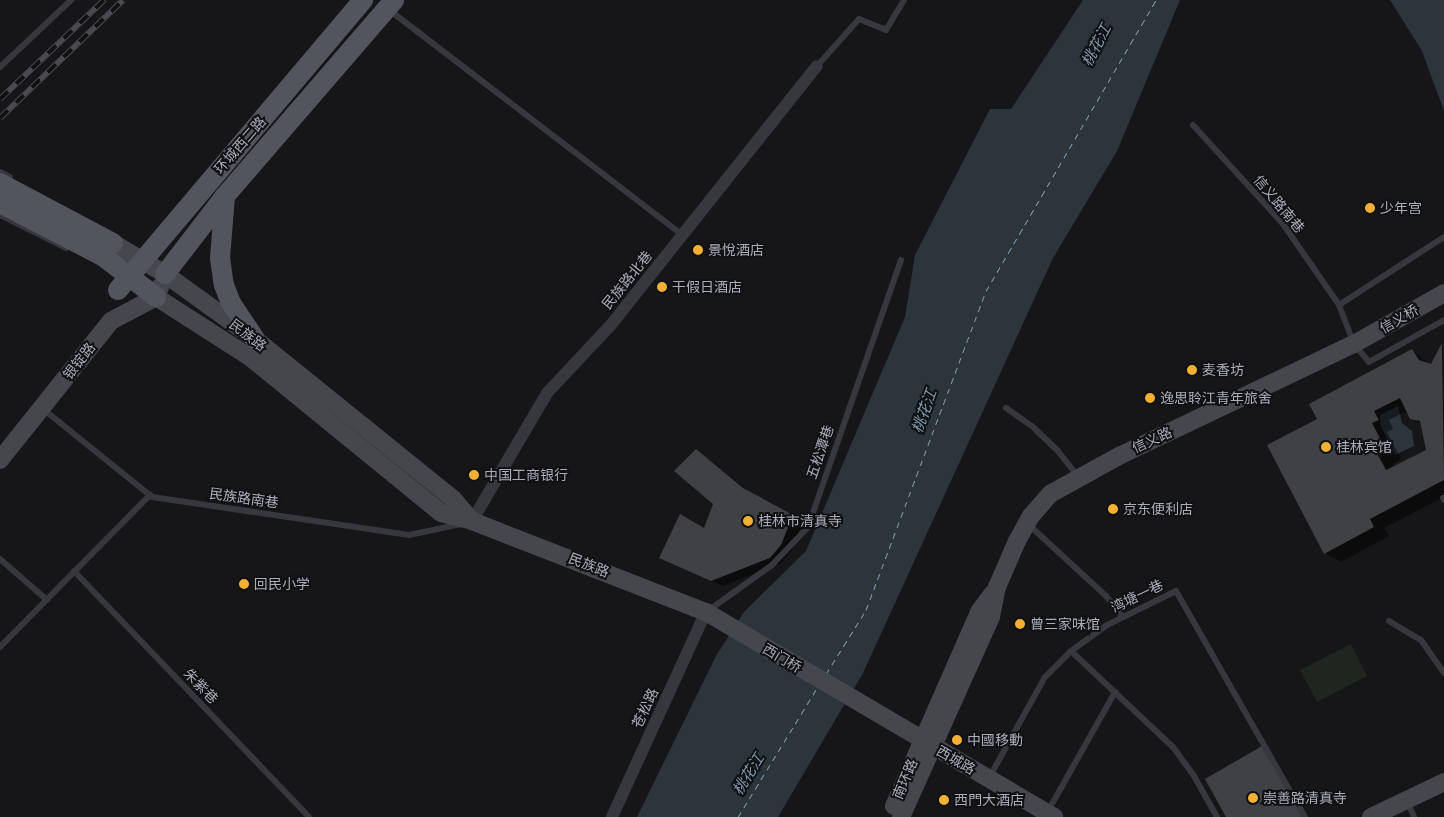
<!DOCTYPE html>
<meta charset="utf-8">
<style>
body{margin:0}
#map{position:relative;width:1444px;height:817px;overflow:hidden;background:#161618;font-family:Inter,"Noto Sans SC",sans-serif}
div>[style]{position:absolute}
.green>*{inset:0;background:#1e261f}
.water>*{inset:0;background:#2c353c}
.shadow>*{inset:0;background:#0007}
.ferry>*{height:1px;margin-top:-0.5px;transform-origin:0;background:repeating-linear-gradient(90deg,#7f9bb3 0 6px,transparent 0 11px)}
.building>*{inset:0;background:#404145}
.lane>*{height:6px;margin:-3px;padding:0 3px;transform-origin:3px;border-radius:3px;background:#37383d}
.street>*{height:12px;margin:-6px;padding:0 6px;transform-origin:6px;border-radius:6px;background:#37383d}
.secondary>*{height:18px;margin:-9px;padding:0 9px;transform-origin:9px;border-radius:9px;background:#45474d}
.primary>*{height:20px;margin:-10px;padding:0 10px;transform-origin:10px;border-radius:10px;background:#53555c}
.rail>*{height:5.5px;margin-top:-2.75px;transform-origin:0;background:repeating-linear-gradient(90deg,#111113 0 11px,#4a4c52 0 22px);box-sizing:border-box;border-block:1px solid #4a4c52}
.dots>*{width:14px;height:14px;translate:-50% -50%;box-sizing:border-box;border:2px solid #111113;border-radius:50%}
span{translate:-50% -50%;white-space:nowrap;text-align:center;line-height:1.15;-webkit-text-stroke:4px #111113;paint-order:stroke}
.street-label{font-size:14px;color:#a8adb8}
.poi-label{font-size:14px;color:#a8adb8}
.left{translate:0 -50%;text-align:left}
.water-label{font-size:15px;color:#7f9bb3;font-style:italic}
</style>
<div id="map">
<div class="green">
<div style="clip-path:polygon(1351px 644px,1367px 676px,1317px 702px,1300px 670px)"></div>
</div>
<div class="water">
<div style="clip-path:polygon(1083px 0,1180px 0,1117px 151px,1053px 258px,863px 673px,778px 817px,637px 817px,716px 656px,744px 612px,806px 551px,905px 317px,915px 255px,990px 109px,1011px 109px)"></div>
<div style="clip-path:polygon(1390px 0,1444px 0,1444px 111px,1422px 51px)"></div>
<div style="clip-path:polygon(1398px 406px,1402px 423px,1412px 431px,1414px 446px,1395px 455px,1380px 424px,1380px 415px)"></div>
</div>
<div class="shadow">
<div style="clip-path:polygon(evenodd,1443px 345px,1444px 497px,1384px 528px,1389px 536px,1341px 562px,1325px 553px,1319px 419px,1412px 351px,1432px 366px,1443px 345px,1407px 411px,1411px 418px,1422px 424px,1427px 450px,1395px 467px,1393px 464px,1401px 459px,1387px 432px,1393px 429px,1389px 420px,1407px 411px)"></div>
<div style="clip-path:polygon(696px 450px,752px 494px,803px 522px,791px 551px,781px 563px,723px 586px,661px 558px,705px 530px,714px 503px)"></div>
</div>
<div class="ferry">
<div style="left:826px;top:674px;width:75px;rotate:-58deg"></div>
<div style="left:866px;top:610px;width:341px;rotate:-69.4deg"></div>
<div style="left:986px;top:291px;width:337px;rotate:-59.7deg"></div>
<div style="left:738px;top:817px;width:151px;rotate:-58.5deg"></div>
</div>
<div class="building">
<div style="clip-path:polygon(evenodd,1442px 343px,1444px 480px,1370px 519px,1374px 527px,1324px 554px,1267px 445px,1317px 419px,1309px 404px,1412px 349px,1419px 360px,1431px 364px,1442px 343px,1400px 398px,1410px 419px,1420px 421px,1426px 450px,1386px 470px,1378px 455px,1386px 450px,1372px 423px,1379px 420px,1374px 411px,1400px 398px)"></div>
<div style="clip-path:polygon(696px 449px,743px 488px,793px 515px,781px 545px,770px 558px,711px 581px,659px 558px,680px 514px,704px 528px,713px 504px,674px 471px)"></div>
<div style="clip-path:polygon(1262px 746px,1302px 817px,1226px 817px,1205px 779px)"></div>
</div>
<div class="lane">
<div style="left:388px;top:9px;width:371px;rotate:37.5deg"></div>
<div style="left:817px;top:66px;width:63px;rotate:-48.2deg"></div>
<div style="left:859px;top:19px;width:29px;rotate:22deg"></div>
<div style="left:886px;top:30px;width:35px;rotate:-59deg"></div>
<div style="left:0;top:67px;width:98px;rotate:-43.3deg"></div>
<div style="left:1193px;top:125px;width:134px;rotate:47.7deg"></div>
<div style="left:1283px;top:224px;width:98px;rotate:55.3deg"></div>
<div style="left:0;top:172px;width:11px;rotate:27deg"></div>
<div style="left:0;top:215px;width:74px;rotate:26.6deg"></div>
<div style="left:1444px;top:237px;width:125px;rotate:147.1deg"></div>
<div style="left:1339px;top:305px;width:42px;rotate:69deg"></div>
<div style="left:1354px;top:344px;width:23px;rotate:50deg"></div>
<div style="left:1369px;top:362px;width:86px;rotate:-29.2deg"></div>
<div style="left:1006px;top:408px;width:32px;rotate:35deg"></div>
<div style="left:1032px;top:426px;width:36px;rotate:44deg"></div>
<div style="left:1058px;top:451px;width:33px;rotate:52deg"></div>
<div style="left:43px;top:409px;width:140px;rotate:38.9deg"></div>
<div style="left:152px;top:497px;width:260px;rotate:8.4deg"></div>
<div style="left:409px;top:535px;width:53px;rotate:-11.9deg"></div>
<div style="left:1443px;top:498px;width:2px;rotate:63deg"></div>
<div style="left:1028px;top:524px;width:106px;rotate:42.7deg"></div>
<div style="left:1106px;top:596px;width:26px;rotate:51deg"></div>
<div style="left:0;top:559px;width:62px;rotate:41.1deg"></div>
<div style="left:74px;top:571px;width:340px;rotate:46.3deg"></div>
<div style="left:709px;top:610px;width:77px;rotate:-35.5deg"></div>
<div style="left:772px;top:565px;width:52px;rotate:-46.5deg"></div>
<div style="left:808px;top:527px;width:283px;rotate:-70.8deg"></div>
<div style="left:1389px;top:621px;width:37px;rotate:31deg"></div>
<div style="left:1421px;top:640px;width:40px;rotate:55.1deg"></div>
<div style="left:0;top:647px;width:214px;rotate:-45.4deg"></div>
<div style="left:1071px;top:651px;width:140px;rotate:43.3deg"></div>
<div style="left:1173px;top:747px;width:36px;rotate:54deg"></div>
<div style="left:1194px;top:776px;width:47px;rotate:60.7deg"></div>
<div style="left:989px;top:778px;width:115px;rotate:-61deg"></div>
<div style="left:1045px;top:677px;width:37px;rotate:-45deg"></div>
<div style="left:1071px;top:651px;width:44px;rotate:-35.8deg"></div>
<div style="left:1107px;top:625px;width:77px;rotate:-26.2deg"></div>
<div style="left:1176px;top:591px;width:260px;rotate:60.3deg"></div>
<div style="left:1407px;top:801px;width:17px;rotate:66deg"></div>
<div style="left:1048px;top:811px;width:137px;rotate:-60.6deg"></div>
</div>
<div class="street">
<div style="left:472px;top:521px;width:148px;rotate:-59.6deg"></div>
<div style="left:547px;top:393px;width:92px;rotate:-46.8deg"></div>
<div style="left:610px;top:326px;width:332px;rotate:-51.5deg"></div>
<div style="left:612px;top:817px;width:226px;rotate:-65.4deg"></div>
</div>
<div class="secondary">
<div style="left:113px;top:243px;width:61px;rotate:30.8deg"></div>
<div style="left:165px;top:274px;width:111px;rotate:35.8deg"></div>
<div style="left:255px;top:339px;width:255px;rotate:38.9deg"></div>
<div style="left:453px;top:499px;width:29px;rotate:49deg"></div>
<div style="left:472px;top:521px;width:251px;rotate:21.3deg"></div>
<div style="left:706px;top:612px;width:404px;rotate:30.5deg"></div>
<div style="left:156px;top:297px;width:113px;rotate:32.7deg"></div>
<div style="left:251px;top:358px;width:245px;rotate:39.2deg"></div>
<div style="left:441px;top:513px;width:32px;rotate:14deg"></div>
<div style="left:0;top:460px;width:178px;rotate:-51.4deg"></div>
<div style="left:111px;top:321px;width:51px;rotate:-28.1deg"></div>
<div style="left:156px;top:297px;width:11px;rotate:-68deg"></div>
<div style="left:894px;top:806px;width:212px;rotate:-66.3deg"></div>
<div style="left:979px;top:612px;width:22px;rotate:-54deg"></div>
<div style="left:901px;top:817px;width:219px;rotate:-65.8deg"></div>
<div style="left:991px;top:617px;width:31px;rotate:-79deg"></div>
<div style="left:997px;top:587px;width:50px;rotate:-66.5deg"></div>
<div style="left:1017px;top:541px;width:29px;rotate:-61deg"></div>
<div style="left:1031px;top:516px;width:29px;rotate:-49deg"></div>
<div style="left:1050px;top:494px;width:81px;rotate:-28.8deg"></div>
<div style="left:1121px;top:455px;width:258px;rotate:-25.5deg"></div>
<div style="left:1354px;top:344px;width:103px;rotate:-29.5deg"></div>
<div style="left:1371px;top:817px;width:81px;rotate:-25.6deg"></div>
</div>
<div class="primary">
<div style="left:0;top:183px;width:128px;rotate:28deg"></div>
<div style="left:225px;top:196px;width:62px;rotate:94.6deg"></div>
<div style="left:220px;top:258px;width:27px;rotate:82deg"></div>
<div style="left:224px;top:285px;width:19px;rotate:69deg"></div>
<div style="left:231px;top:303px;width:43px;rotate:56.3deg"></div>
<div style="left:0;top:203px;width:117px;rotate:27.4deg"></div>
<div style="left:104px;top:257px;width:66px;rotate:37.6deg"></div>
<div style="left:165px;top:274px;width:98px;rotate:-52.4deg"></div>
<div style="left:225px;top:196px;width:259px;rotate:-49.2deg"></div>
<div style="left:118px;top:290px;width:380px;rotate:-49.8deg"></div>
</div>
<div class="rail">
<div style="left:0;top:99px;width:144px;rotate:-43.6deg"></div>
<div style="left:0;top:118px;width:170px;rotate:-43.8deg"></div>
</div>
<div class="dots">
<div style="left:1370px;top:208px;background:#f2b134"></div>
<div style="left:698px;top:250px;background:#f2b134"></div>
<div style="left:662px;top:287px;background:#f2b134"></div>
<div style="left:1192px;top:370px;background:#f2b134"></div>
<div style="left:1150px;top:398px;background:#f2b134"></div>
<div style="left:1326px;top:447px;background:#f2b134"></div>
<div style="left:474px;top:475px;background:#f2b134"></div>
<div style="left:1113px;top:509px;background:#f2b134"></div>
<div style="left:748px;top:521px;background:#f2b134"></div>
<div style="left:244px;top:584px;background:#f2b134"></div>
<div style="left:1020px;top:624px;background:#f2b134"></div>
<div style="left:957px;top:740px;background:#f2b134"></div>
<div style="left:1253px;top:798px;background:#f2b134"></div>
<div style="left:944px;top:800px;background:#f2b134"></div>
</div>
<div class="street-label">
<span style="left:240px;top:145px;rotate:-49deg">环城西二路</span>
<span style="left:1279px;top:204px;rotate:50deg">信义路南巷</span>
<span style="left:627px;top:280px;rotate:-51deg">民族路北巷</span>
<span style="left:1399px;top:319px;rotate:-30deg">信义桥</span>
<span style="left:248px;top:335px;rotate:37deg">民族路</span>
<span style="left:79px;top:361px;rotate:-52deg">银锭路</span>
<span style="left:1152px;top:440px;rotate:-25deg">信义路</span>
<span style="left:820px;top:452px;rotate:-71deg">五松潭巷</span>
<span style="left:244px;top:498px;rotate:8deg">民族路南巷</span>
<span style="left:589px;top:565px;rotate:21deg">民族路</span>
<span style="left:1137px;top:596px;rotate:-26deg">湾塘一巷</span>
<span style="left:782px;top:658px;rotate:31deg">西门桥</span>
<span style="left:201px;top:686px;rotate:46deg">朱紫巷</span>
<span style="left:645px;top:708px;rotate:-65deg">苍松路</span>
<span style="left:956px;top:760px;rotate:30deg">西城路</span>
<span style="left:905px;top:779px;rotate:-67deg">南环路</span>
</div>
<div class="poi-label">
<span class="left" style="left:1380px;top:208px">少年宫</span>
<span class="left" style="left:708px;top:250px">景悅酒店</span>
<span class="left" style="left:672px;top:287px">干假日酒店</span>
<span class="left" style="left:1202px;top:370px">麦香坊</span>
<span class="left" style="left:1160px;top:398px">逸思聆江青年旅舍</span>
<span class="left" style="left:1336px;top:447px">桂林宾馆</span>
<span class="left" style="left:484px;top:475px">中国工商银行</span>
<span class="left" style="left:1123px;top:509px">京东便利店</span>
<span class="left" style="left:758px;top:521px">桂林市清真寺</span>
<span class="left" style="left:254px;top:584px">回民小学</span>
<span class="left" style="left:1030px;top:624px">曾三家味馆</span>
<span class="left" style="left:967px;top:740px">中國移動</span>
<span class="left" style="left:1263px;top:798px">崇善路清真寺</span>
<span class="left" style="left:954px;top:800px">西門大酒店</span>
</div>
<div class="water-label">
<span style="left:1096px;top:45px;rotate:-62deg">桃花江</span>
<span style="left:924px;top:411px;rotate:-70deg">桃花江</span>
<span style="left:748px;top:774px;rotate:-58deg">桃花江</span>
</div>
</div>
